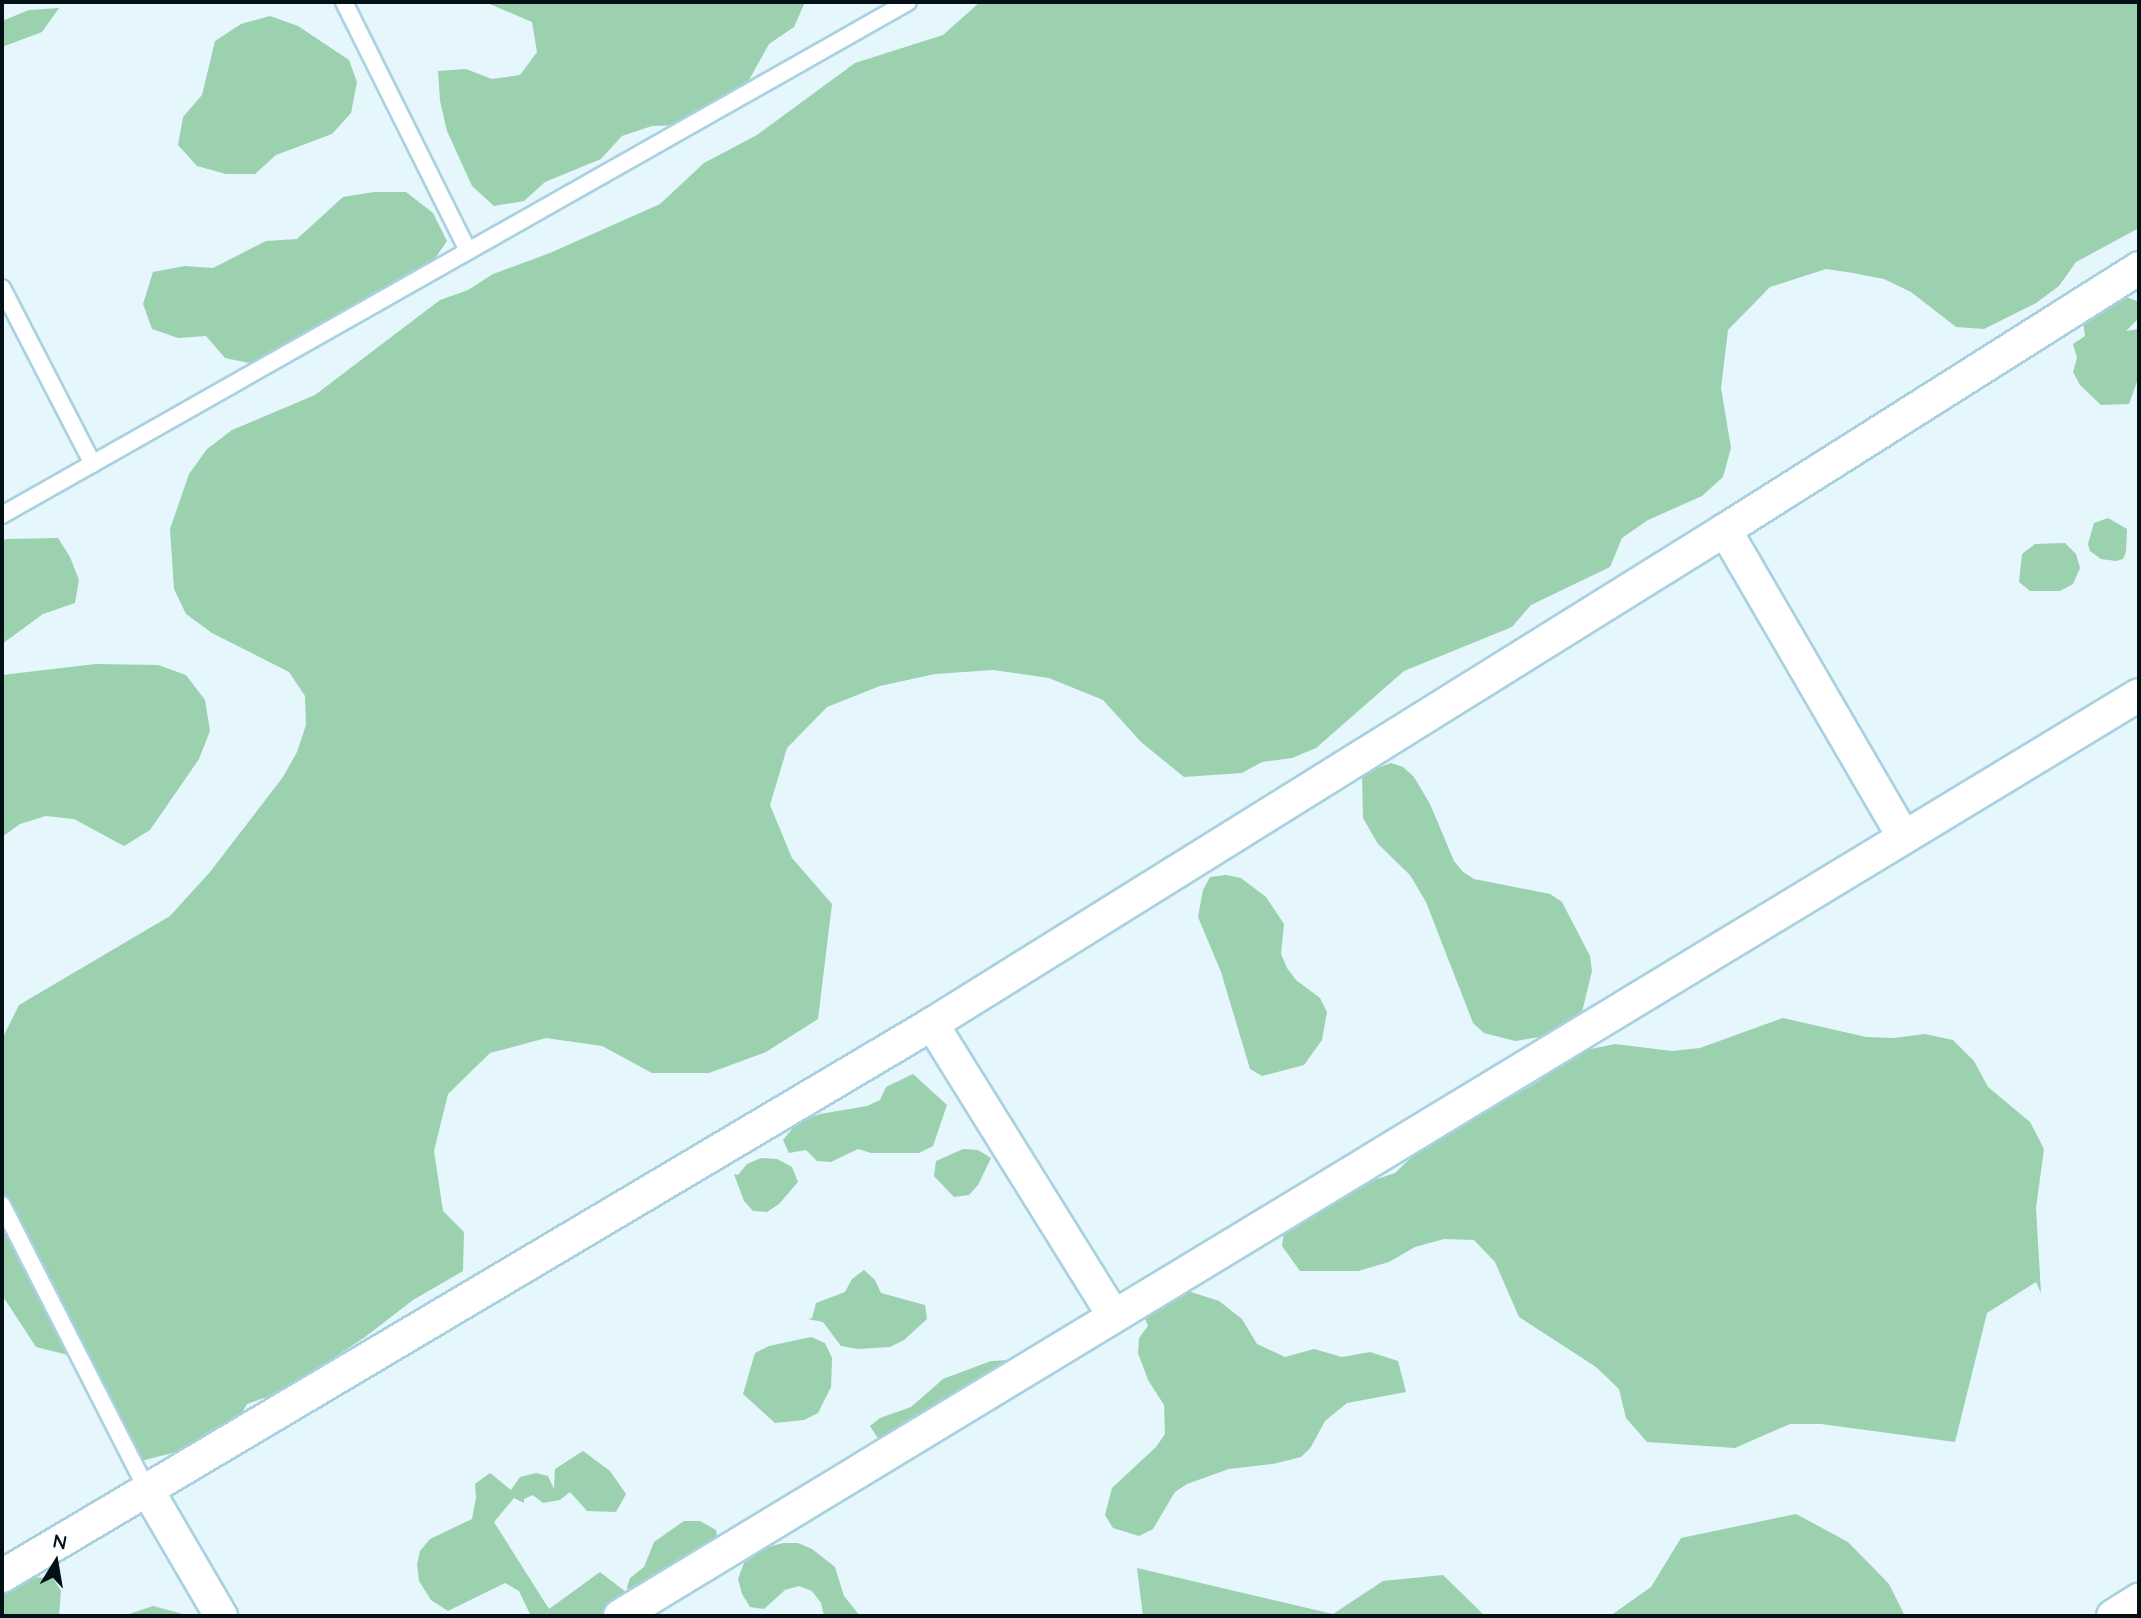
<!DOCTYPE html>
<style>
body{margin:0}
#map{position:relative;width:2141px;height:1618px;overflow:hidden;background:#e5f6fc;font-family:Quicksand,sans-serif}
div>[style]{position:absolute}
.green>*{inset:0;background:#9bd1ae}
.roads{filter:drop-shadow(2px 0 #a9d1e0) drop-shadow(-2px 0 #a9d1e0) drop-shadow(0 2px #a9d1e0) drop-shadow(0 -2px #a9d1e0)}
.lane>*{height:16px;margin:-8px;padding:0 8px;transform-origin:8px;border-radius:8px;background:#fff}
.street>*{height:32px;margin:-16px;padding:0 16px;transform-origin:16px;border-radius:16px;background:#fff}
span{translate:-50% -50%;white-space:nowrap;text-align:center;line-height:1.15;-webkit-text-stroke:6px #fff;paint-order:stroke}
.frame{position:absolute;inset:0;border:4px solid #031015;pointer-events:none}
.north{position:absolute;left:21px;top:1527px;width:70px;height:70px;-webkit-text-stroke:5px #fff;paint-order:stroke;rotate:11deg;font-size:19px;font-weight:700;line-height:28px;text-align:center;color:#031015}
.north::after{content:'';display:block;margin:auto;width:24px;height:32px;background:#031015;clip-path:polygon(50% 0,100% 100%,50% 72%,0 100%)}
</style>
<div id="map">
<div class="green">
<div style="clip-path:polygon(485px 2px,805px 2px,794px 27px,769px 44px,740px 96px,684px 125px,652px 126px,622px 136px,601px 159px,545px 182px,524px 201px,494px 206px,472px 186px,447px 131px,440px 101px,438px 71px,466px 69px,492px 79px,520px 75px,537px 52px,532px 22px)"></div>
<div style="clip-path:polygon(980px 2px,2139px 2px,2139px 228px,2076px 262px,2059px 286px,2036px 303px,1984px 329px,1956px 327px,1911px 292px,1884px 279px,1853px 273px,1826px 269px,1770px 287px,1728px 330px,1721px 388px,1731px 448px,1723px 477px,1702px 496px,1648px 520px,1622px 538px,1610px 567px,1531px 605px,1512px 627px,1404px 671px,1316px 748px,1292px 758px,1262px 762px,1242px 773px,1184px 777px,1141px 742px,1103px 700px,1049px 678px,993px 670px,935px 674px,880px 686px,827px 707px,787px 748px,770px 805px,792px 858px,832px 904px,818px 1019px,766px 1052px,709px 1073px,652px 1073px,602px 1046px,546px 1038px,490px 1053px,448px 1094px,434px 1151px,443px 1211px,464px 1232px,463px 1271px,413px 1300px,365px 1337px,284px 1391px,247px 1404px,234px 1427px,180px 1451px,137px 1462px,72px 1356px,36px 1347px,2px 1295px,2px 1039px,19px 1005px,170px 916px,210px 872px,283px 777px,297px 752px,306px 725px,305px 696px,289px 672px,212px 633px,186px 614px,174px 589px,170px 529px,189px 474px,207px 449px,232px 430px,315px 395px,440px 300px,468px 290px,493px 274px,550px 253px,660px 204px,704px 163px,757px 135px,855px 63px,943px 35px)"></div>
<div style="clip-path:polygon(59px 8px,42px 32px,2px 47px,2px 21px,29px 10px)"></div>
<div style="clip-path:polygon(270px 16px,298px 26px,349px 60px,357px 82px,351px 113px,332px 134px,276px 155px,255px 174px,226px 174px,197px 166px,178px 145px,183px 117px,202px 95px,215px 41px,241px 24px)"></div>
<div style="clip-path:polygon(374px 192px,406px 192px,433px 213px,447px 241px,432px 263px,254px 364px,225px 358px,206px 336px,178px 338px,152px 329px,143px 304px,153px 272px,185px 266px,213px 268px,266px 241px,297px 239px,343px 197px)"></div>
<div style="clip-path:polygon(2096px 278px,2104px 288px,2139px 302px,2139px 318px,2126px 331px,2139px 329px,2139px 376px,2129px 404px,2101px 405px,2080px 385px,2073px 372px,2077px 358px,2073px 344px,2085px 336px,2082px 314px,2074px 302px,2076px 288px)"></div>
<div style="clip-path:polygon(2108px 518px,2127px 529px,2126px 552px,2123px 559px,2116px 561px,2101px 559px,2090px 551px,2088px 544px,2094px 523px)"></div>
<div style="clip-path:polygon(58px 538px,70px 557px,79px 580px,75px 603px,43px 614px,2px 644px,2px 542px,6px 539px)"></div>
<div style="clip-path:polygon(2065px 543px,2076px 554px,2080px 568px,2073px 584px,2060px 591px,2030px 591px,2019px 582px,2022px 554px,2035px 544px)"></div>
<div style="clip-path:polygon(96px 664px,158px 665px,186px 675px,205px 700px,210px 731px,199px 759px,150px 830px,124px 846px,74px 819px,46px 816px,20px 824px,2px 837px,2px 675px)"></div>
<div style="clip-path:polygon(1391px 763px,1403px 767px,1414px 777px,1430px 804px,1454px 861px,1463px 872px,1474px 879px,1550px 894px,1562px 902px,1590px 956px,1592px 971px,1582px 1012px,1559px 1034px,1515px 1041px,1484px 1033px,1473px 1023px,1426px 902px,1410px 875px,1378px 844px,1363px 818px,1362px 774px)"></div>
<div style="clip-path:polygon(1226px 875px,1241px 878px,1266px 897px,1284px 924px,1281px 954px,1287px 968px,1296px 980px,1320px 998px,1327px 1012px,1322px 1040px,1304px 1065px,1262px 1076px,1250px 1069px,1221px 972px,1198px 917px,1203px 890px,1210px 877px)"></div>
<div style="clip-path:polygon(1783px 1018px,1866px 1037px,1894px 1038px,1925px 1034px,1953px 1040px,1974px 1061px,1988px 1087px,2030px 1122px,2044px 1149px,2036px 1208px,2041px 1293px,2036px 1282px,1987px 1313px,1955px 1442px,1821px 1424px,1790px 1424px,1735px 1448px,1647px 1442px,1626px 1418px,1619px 1389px,1596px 1367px,1519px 1317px,1495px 1262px,1474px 1240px,1444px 1239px,1415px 1247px,1389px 1262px,1358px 1271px,1300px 1271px,1282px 1246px,1286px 1217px,1339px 1192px,1395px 1173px,1415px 1154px,1432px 1130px,1513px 1096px,1539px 1081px,1561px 1062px,1586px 1050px,1615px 1044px,1672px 1051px,1700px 1048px)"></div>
<div style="clip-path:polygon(913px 1074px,947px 1105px,933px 1146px,919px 1153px,871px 1153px,858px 1149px,831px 1162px,817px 1161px,806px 1150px,789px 1153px,783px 1140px,792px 1129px,804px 1120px,820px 1114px,867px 1106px,880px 1100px,886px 1087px)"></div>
<div style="clip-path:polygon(963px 1149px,978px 1150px,991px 1158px,978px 1185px,969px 1195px,954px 1197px,934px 1176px,936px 1161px)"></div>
<div style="clip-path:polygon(761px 1158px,777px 1159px,792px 1167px,798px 1182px,779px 1204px,767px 1212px,753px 1211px,744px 1201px,734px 1174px,738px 1175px,747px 1164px)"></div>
<div style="clip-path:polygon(864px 1270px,875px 1280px,881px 1293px,925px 1305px,927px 1319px,904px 1340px,890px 1347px,858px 1349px,841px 1346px,823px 1322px,808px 1319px,812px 1318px,816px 1303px,845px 1292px,852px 1279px)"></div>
<div style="clip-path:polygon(1191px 1292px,1219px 1301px,1242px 1319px,1257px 1344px,1285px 1357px,1314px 1349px,1342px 1357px,1370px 1352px,1398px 1361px,1406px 1392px,1347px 1403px,1325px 1421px,1311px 1447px,1301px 1457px,1273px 1464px,1229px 1469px,1187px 1484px,1175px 1492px,1153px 1529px,1139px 1536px,1113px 1528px,1105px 1515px,1112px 1488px,1156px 1447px,1165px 1434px,1164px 1405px,1148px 1380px,1138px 1353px,1139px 1338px,1148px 1326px,1144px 1316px,1161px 1293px)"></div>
<div style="clip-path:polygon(811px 1337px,825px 1343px,832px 1358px,831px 1387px,818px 1413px,804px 1420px,775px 1423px,743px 1394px,755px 1353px,769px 1346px)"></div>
<div style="clip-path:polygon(1010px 1360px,1007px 1374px,893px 1440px,879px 1440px,870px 1426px,880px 1418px,911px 1407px,943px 1379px,991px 1361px)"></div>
<div style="clip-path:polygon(583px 1451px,610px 1471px,626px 1494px,616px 1512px,587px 1511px,570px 1492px,560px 1500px,543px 1503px,533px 1495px,524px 1499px,524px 1503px,514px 1498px,494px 1522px,549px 1609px,600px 1572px,626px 1592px,634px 1603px,615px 1616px,531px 1616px,519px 1591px,505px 1583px,448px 1611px,431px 1600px,419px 1581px,417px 1564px,420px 1551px,430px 1539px,472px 1519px,476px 1498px,475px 1484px,490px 1473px,511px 1490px,520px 1477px,536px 1473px,548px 1476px,554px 1489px,555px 1469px)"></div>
<div style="clip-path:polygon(1796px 1514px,1848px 1542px,1889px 1584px,1905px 1616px,1610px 1616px,1651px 1587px,1681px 1538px)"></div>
<div style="clip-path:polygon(684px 1521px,700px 1521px,716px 1530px,719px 1550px,629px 1593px,627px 1587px,630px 1578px,644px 1567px,654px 1542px)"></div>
<div style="clip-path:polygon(783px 1543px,798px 1543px,812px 1549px,835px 1567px,844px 1596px,860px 1616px,824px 1616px,821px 1603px,812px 1591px,799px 1586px,785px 1590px,764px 1609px,750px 1607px,742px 1594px,738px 1579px,744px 1563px,768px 1547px)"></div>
<div style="clip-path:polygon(1137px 1568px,1333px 1614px,1383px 1581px,1443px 1575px,1485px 1616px,1143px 1616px)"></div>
<div style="clip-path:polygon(23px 1577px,53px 1578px,61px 1591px,59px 1616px,2px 1616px,2px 1581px)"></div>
<div style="clip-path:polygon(153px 1606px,183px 1614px,184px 1616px,123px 1616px)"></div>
</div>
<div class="roads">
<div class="lane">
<div style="left:344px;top:2px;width:278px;rotate:63.5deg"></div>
<div style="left:2px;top:288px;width:198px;rotate:62.7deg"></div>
<div style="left:2px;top:515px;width:1041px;rotate:-29.52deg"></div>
<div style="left:2px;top:1205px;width:321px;rotate:63deg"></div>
</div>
<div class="street">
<div style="left:1725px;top:530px;width:355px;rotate:59.8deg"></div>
<div style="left:932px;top:1024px;width:344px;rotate:58.1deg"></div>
<div style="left:148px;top:1491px;width:145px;rotate:59.7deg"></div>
<div style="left:2px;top:1576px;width:1081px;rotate:-30.69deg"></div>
<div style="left:932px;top:1024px;width:934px;rotate:-31.92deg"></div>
<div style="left:1725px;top:530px;width:490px;rotate:-32.3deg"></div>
<div style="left:620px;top:1616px;width:1776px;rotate:-31.23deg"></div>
<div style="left:2113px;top:1616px;width:31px;rotate:-32deg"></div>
</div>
</div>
<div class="frame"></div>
<div class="north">N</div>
</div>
